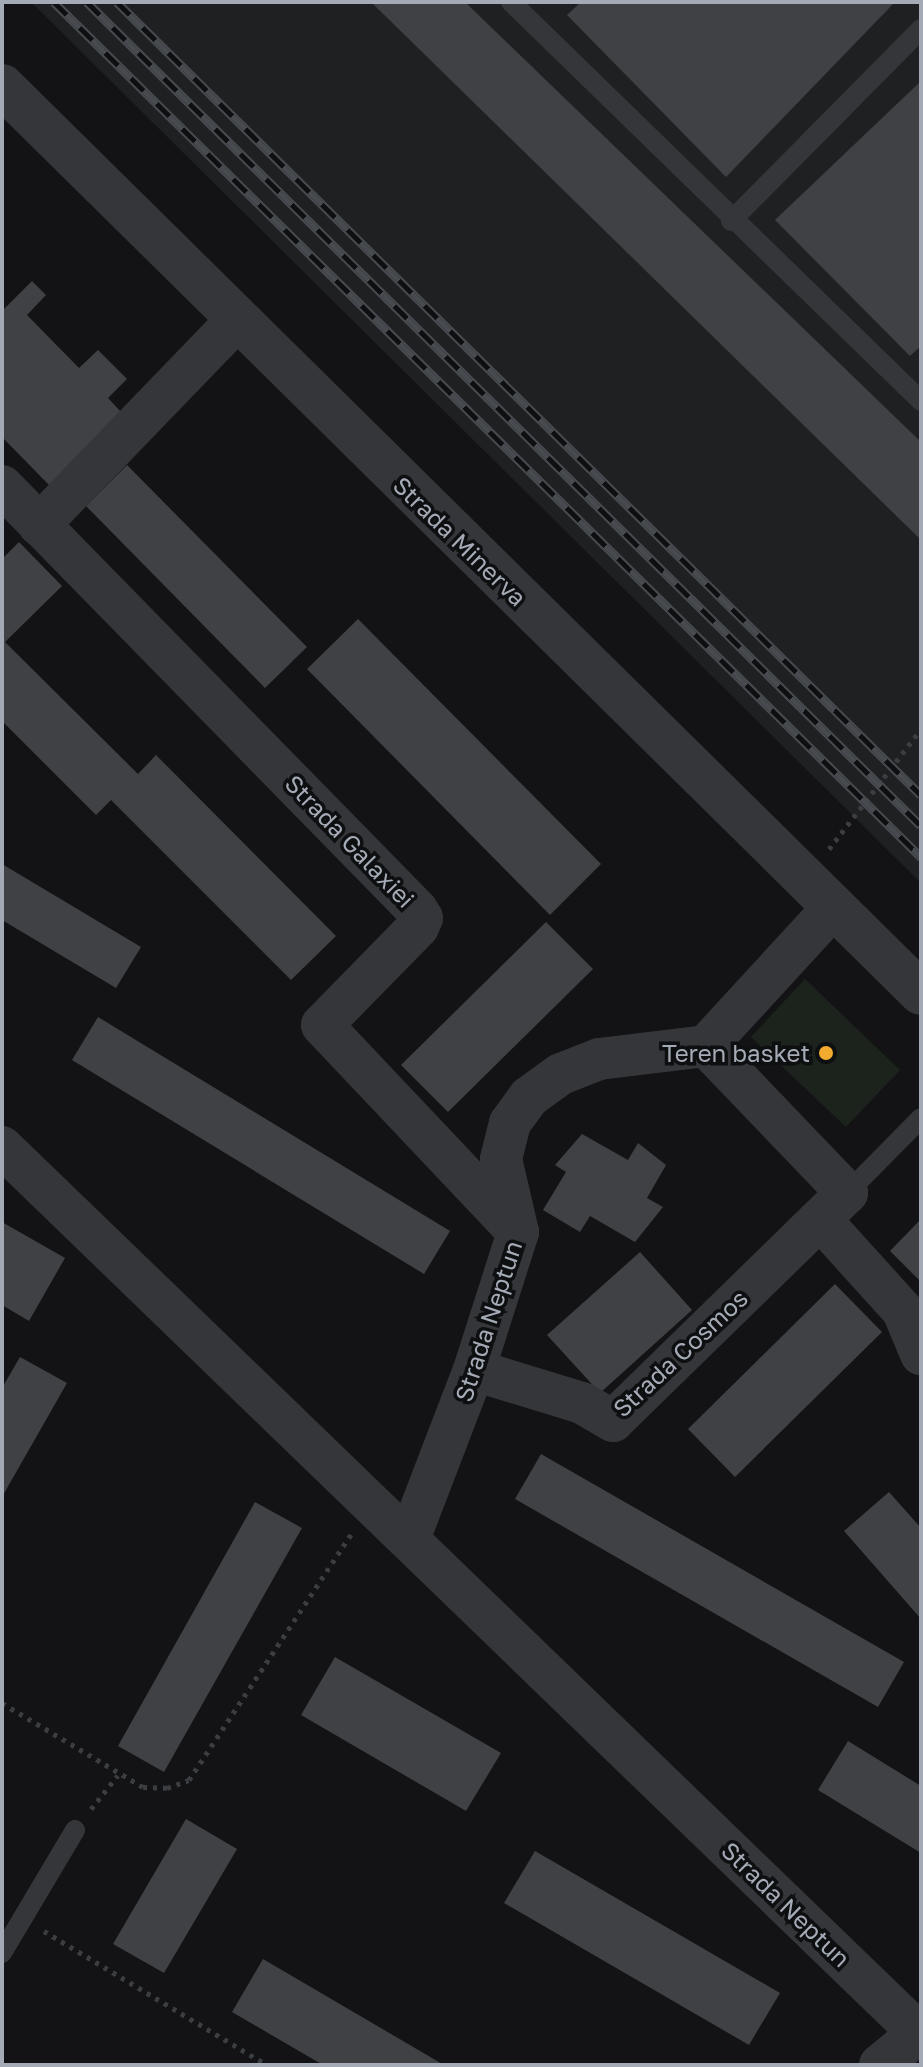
<!DOCTYPE html>
<style>
body{margin:0}
#map{position:relative;width:923px;height:2067px;overflow:hidden;background:#131315;font-family:"Golos Text",sans-serif}
div>[style]{position:absolute}
.built>*{inset:0;background:#1f2022}
.green>*{inset:0;background:#1c231c}
.building>*{inset:0;background:#3f4145}
.path>*{height:5px;margin-top:-2.5px;transform-origin:0;background:repeating-linear-gradient(90deg,#3a3d41 0 4px,transparent 0 10px)}
.service>*{height:20px;margin:-10px;padding:0 10px;transform-origin:10px;border-radius:10px;background:#34363a}
.minor>*{height:42px;margin:-21px;padding:0 21px;transform-origin:21px;border-radius:21px;background:#34363a}
.tertiary>*{height:44px;margin:-22px;padding:0 22px;transform-origin:22px;border-radius:22px;background:#34363a}
.rail>*{height:9px;margin-top:-4.5px;transform-origin:0;background:repeating-linear-gradient(90deg,#0e0f10 0 18px,#474a4f 0 36px);box-sizing:border-box;border-block:2px solid #474a4f}
.dots>*{width:22px;height:22px;translate:-50% -50%;box-sizing:border-box;border:4px solid #0e0f10;border-radius:50%}
span{translate:-50% -50%;white-space:nowrap;text-align:center;line-height:1.15;-webkit-text-stroke:7px #0e0f10;paint-order:stroke}
.street-label{font-size:24px;color:#a5abb6}
.poi-label{font-size:24px;color:#a5abb6}
.right{translate:-100% -50%;text-align:right}
.frame{position:absolute;inset:0;border:4px solid #a5abb6;pointer-events:none}
</style>
<div id="map">
<div class="built">
<div style="clip-path:polygon(31px 2px,921px 2px,921px 883px)"></div>
</div>
<div class="green">
<div style="clip-path:polygon(805px 979px,900px 1070px,846px 1127px,751px 1037px)"></div>
</div>
<div class="building">
<div style="clip-path:polygon(371px 2px,465px 2px,921px 442px,921px 540px)"></div>
<div style="clip-path:polygon(581px 2px,895px 2px,726px 177px,567px 15px)"></div>
<div style="clip-path:polygon(921px 81px,921px 346px,910px 356px,775px 220px)"></div>
<div style="clip-path:polygon(32px 281px,46px 295px,27px 315px,79px 368px,98px 350px,127px 379px,108px 398px,122px 413px,49px 485px,2px 437px,2px 311px)"></div>
<div style="clip-path:polygon(127px 465px,307px 647px,265px 688px,86px 506px)"></div>
<div style="clip-path:polygon(19px 542px,62px 586px,5px 642px,138px 774px,156px 755px,336px 936px,291px 980px,111px 800px,96px 815px,2px 721px,2px 559px)"></div>
<div style="clip-path:polygon(358px 619px,601px 864px,550px 915px,307px 669px)"></div>
<div style="clip-path:polygon(2px 864px,141px 947px,116px 988px,2px 920px)"></div>
<div style="clip-path:polygon(546px 922px,593px 969px,448px 1112px,401px 1065px)"></div>
<div style="clip-path:polygon(98px 1017px,450px 1231px,424px 1274px,72px 1060px)"></div>
<div style="clip-path:polygon(582px 1134px,628px 1160px,638px 1143px,666px 1165px,647px 1198px,663px 1207px,635px 1242px,590px 1216px,580px 1232px,543px 1210px,566px 1172px,555px 1165px)"></div>
<div style="clip-path:polygon(921px 1219px,921px 1282px,890px 1251px)"></div>
<div style="clip-path:polygon(2px 1222px,65px 1258px,29px 1321px,2px 1305px)"></div>
<div style="clip-path:polygon(640px 1252px,692px 1310px,600px 1393px,547px 1335px)"></div>
<div style="clip-path:polygon(835px 1284px,882px 1332px,735px 1477px,688px 1429px)"></div>
<div style="clip-path:polygon(20px 1357px,67px 1383px,2px 1497px,2px 1388px)"></div>
<div style="clip-path:polygon(541px 1454px,904px 1662px,878px 1707px,515px 1499px)"></div>
<div style="clip-path:polygon(889px 1492px,921px 1528px,921px 1619px,844px 1531px)"></div>
<div style="clip-path:polygon(255px 1502px,302px 1528px,164px 1772px,118px 1746px)"></div>
<div style="clip-path:polygon(335px 1657px,501px 1753px,466px 1811px,301px 1715px)"></div>
<div style="clip-path:polygon(848px 1741px,921px 1786px,921px 1853px,818px 1790px)"></div>
<div style="clip-path:polygon(186px 1819px,237px 1849px,164px 1973px,113px 1944px)"></div>
<div style="clip-path:polygon(535px 1851px,780px 1993px,749px 2045px,504px 1903px)"></div>
<div style="clip-path:polygon(263px 1959px,444px 2065px,323px 2065px,232px 2012px)"></div>
</div>
<div class="path">
<div style="left:829px;top:849px;width:151px;rotate:-52.5deg"></div>
<div style="left:2px;top:1703px;width:164px;rotate:30.8deg"></div>
<div style="left:143px;top:1787px;width:24px;rotate:2deg"></div>
<div style="left:167px;top:1788px;width:23px;rotate:-20deg"></div>
<div style="left:189px;top:1780px;width:295px;rotate:-56.6deg"></div>
<div style="left:91px;top:1809px;width:43px;rotate:-51.5deg"></div>
<div style="left:44px;top:1931px;width:260px;rotate:31deg"></div>
</div>
<div class="service">
<div style="left:511px;top:2px;width:572px;rotate:44.22deg"></div>
<div style="left:731px;top:221px;width:270px;rotate:-45.3deg"></div>
<div style="left:847px;top:1193px;width:105px;rotate:-45.4deg"></div>
<div style="left:2px;top:1953px;width:143px;rotate:-59.3deg"></div>
</div>
<div class="minor">
<div style="left:2px;top:486px;width:593px;rotate:45.61deg"></div>
<div style="left:417px;top:910px;width:9px;rotate:58deg"></div>
<div style="left:422px;top:918px;width:10px;rotate:114deg"></div>
<div style="left:418px;top:927px;width:137px;rotate:134.4deg"></div>
<div style="left:322px;top:1025px;width:285px;rotate:46.6deg"></div>
<div style="left:39px;top:525px;width:284px;rotate:-46deg"></div>
<div style="left:2px;top:1147px;width:1278px;rotate:44.02deg"></div>
<div style="left:820px;top:1219px;width:124px;rotate:47.9deg"></div>
<div style="left:903px;top:1311px;width:47px;rotate:67.3deg"></div>
<div style="left:474px;top:1370px;width:113px;rotate:17deg"></div>
<div style="left:582px;top:1403px;width:36px;rotate:30deg"></div>
<div style="left:613px;top:1421px;width:327px;rotate:-44.3deg"></div>
<div style="left:847px;top:1193px;width:204px;rotate:-133.8deg"></div>
<div style="left:409px;top:1539px;width:181px;rotate:-69deg"></div>
<div style="left:474px;top:1370px;width:145px;rotate:-72.3deg"></div>
<div style="left:518px;top:1232px;width:75px;rotate:-103.1deg"></div>
<div style="left:501px;top:1159px;width:37px;rotate:-76deg"></div>
<div style="left:510px;top:1123px;width:32px;rotate:-54deg"></div>
<div style="left:529px;top:1097px;width:39px;rotate:-36deg"></div>
<div style="left:561px;top:1074px;width:41px;rotate:-21.5deg"></div>
<div style="left:599px;top:1059px;width:108px;rotate:-6.9deg"></div>
<div style="left:706px;top:1046px;width:189px;rotate:-47.4deg"></div>
<div style="left:880px;top:2065px;width:50px;rotate:-39.4deg"></div>
</div>
<div class="tertiary">
<div style="left:2px;top:86px;width:1291px;rotate:44.62deg"></div>
</div>
<div class="rail">
<div style="left:54px;top:2px;width:1218px;rotate:44.6deg"></div>
<div style="left:87px;top:2px;width:1172px;rotate:44.65deg"></div>
<div style="left:117px;top:2px;width:1129px;rotate:44.61deg"></div>
</div>
<div class="dots">
<div style="left:826px;top:1053px;background:#f1ab2f"></div>
</div>
<div class="street-label">
<span style="left:460px;top:541px;rotate:44deg">Strada Minerva</span>
<span style="left:350px;top:841px;rotate:46deg">Strada Galaxiei</span>
<span style="left:488px;top:1321px;rotate:-72deg">Strada Neptun</span>
<span style="left:680px;top:1353px;rotate:-43deg">Strada Cosmos</span>
<span style="left:786px;top:1904px;rotate:44deg">Strada Neptun</span>
</div>
<div class="poi-label">
<span class="right" style="left:810px;top:1053px">Teren basket</span>
</div>
<div class="frame"></div>
</div>
